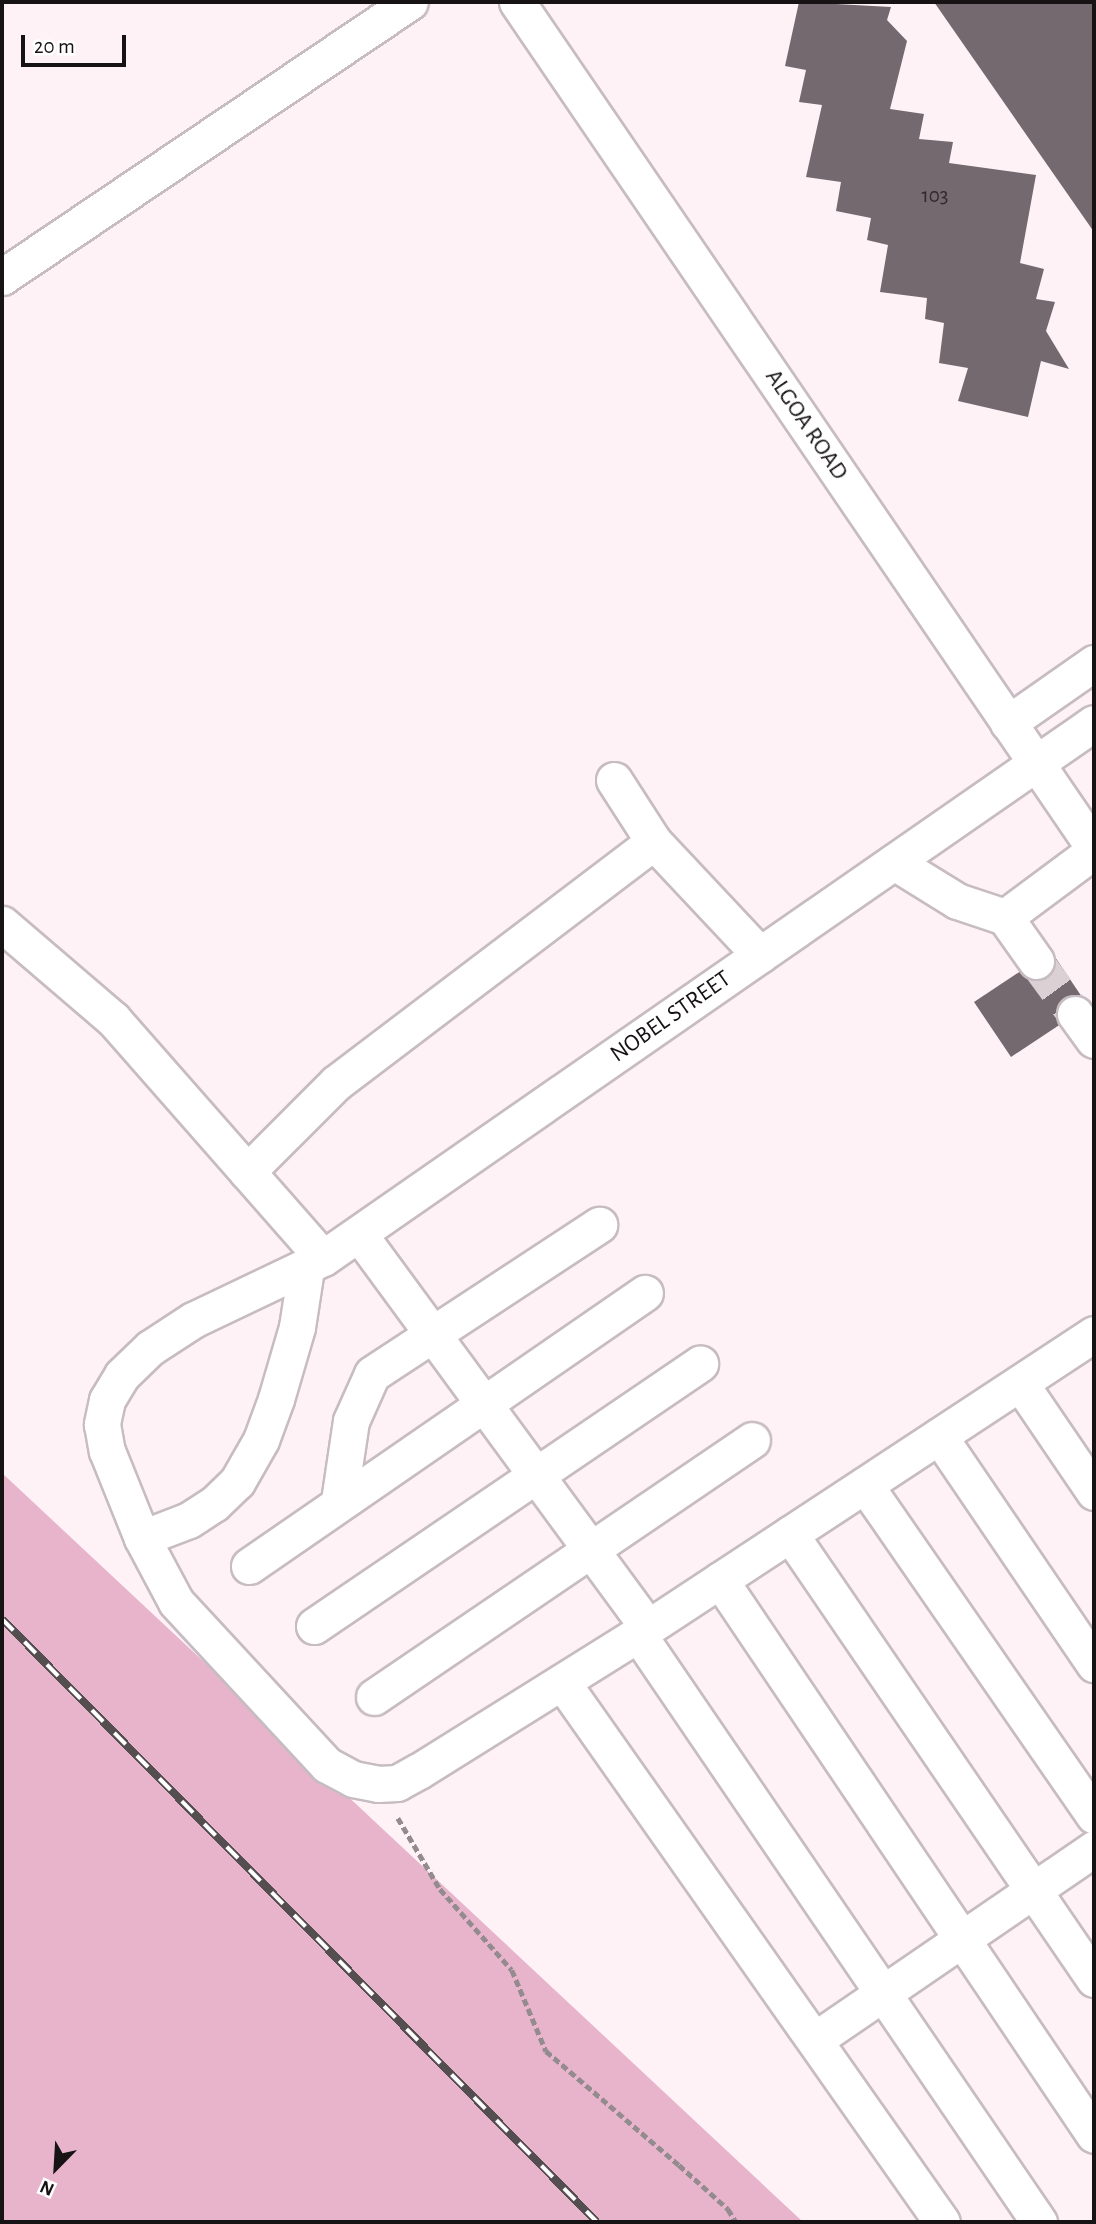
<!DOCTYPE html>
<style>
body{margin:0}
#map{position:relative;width:1096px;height:2224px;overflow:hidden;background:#fef2f7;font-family:"Alegreya Sans",sans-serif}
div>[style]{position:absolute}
.green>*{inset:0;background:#e7b4cb}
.building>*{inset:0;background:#73696e}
.minor-tunnel>*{height:35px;margin-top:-17.5px;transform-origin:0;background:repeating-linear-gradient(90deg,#dbd1d5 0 35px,transparent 0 53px)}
.path>*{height:4.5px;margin-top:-2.25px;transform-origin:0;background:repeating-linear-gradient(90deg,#948b8f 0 7px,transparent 0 10.5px)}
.roads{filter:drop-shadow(2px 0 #c7bcc1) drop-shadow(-2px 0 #c7bcc1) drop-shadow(0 2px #c7bcc1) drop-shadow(0 -2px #c7bcc1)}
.minor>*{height:35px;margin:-17.5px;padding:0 17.5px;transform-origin:17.5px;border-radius:17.5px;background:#fff}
.rail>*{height:8px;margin-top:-4px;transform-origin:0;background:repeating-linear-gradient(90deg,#fff 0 16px,#544e51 0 32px);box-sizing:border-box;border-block:2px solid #544e51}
span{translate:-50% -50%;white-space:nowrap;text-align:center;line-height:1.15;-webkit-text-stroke:6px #fff;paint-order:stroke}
.number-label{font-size:21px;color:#2e282b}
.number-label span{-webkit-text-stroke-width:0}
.street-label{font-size:24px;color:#171315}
.frame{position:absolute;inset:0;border:4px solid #171315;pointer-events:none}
.north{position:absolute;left:21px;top:2133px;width:70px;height:70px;-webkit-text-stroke:5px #fff;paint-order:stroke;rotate:204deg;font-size:19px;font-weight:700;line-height:28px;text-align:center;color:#171315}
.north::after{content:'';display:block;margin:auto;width:24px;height:32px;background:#171315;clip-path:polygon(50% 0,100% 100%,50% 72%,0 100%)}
.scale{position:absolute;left:21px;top:35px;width:105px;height:32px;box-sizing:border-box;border:4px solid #171315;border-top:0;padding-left:9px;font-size:21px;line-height:24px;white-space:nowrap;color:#171315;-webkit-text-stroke:5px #fff;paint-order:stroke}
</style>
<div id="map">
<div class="green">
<div style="clip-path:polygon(2px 1473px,803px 2222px,2px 2222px)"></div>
</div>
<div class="building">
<div style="clip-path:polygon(799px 2px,891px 7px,887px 20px,907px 41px,890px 109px,924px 114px,919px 139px,953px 142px,949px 163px,1036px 175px,1020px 263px,1044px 269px,1036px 299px,1055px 302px,1046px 331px,1069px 369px,1041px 361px,1028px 417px,958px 401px,968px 368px,939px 363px,944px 323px,925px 319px,927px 298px,880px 292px,888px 245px,867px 240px,871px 218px,836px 211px,841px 182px,806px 177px,822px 105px,799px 102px,806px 70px,785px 66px)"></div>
<div style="clip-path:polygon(934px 2px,1094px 2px,1094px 232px)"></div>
<div style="clip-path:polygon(1051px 951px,1088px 1006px,1011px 1057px,974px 1002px)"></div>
</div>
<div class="minor-tunnel">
<div style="left:1036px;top:961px;width:66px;rotate:53.7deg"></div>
</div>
<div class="path">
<div style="left:398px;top:1818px;width:82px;rotate:59.4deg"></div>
<div style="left:440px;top:1889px;width:108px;rotate:48.4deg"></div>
<div style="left:512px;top:1970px;width:88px;rotate:67.2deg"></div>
<div style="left:546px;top:2051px;width:175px;rotate:40.6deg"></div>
<div style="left:679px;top:2165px;width:66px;rotate:41.9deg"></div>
<div style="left:728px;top:2209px;width:15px;rotate:58deg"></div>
</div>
<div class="roads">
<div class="minor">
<div style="left:517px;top:2px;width:1024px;rotate:55.7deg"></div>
<div style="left:2px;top:277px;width:492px;rotate:-34deg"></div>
<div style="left:1008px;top:723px;width:105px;rotate:-34.9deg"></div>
<div style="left:1094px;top:723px;width:938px;rotate:145.24deg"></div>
<div style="left:323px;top:1258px;width:144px;rotate:154.5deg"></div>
<div style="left:193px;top:1320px;width:51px;rotate:146.9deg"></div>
<div style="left:150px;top:1348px;width:39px;rotate:136deg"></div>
<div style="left:122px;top:1375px;width:29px;rotate:121deg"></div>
<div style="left:107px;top:1400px;width:25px;rotate:102deg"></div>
<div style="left:102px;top:1424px;width:27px;rotate:80deg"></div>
<div style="left:107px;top:1451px;width:94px;rotate:68.1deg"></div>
<div style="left:142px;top:1538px;width:72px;rotate:62deg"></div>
<div style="left:176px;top:1602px;width:222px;rotate:47.2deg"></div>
<div style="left:327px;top:1765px;width:30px;rotate:28deg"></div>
<div style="left:353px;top:1779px;width:25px;rotate:11deg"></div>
<div style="left:378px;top:1784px;width:19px;rotate:-3deg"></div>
<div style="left:397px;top:1783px;width:25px;rotate:-29deg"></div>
<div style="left:419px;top:1771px;width:258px;rotate:-32deg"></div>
<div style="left:638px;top:1634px;width:546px;rotate:-33.34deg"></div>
<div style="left:614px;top:780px;width:74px;rotate:57.2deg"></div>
<div style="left:894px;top:862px;width:74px;rotate:31.8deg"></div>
<div style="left:957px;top:901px;width:51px;rotate:18.4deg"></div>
<div style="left:2px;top:924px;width:146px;rotate:40.6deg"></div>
<div style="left:113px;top:1019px;width:318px;rotate:48.7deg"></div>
<div style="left:1036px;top:961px;width:54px;rotate:-125.2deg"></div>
<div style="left:1005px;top:917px;width:111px;rotate:-36.6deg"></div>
<div style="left:1075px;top:1014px;width:32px;rotate:54deg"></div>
<div style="left:247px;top:1172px;width:126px;rotate:-45deg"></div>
<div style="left:336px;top:1083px;width:399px;rotate:-37.2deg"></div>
<div style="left:654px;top:842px;width:155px;rotate:46.8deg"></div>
<div style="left:359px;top:1234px;width:488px;rotate:53.7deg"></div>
<div style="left:1020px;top:1383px;width:132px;rotate:55.8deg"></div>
<div style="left:939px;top:1436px;width:276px;rotate:55.8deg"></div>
<div style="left:865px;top:1485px;width:402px;rotate:55.3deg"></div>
<div style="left:339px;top:1501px;width:81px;rotate:-81.5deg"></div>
<div style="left:351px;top:1421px;width:51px;rotate:-65.9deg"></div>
<div style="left:372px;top:1374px;width:272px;rotate:-33.3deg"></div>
<div style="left:790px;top:1534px;width:539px;rotate:55.66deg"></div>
<div style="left:142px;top:1538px;width:50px;rotate:-21deg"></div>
<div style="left:189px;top:1520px;width:30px;rotate:-33deg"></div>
<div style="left:214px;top:1504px;width:32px;rotate:-44deg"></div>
<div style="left:237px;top:1482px;width:48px;rotate:-60.3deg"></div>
<div style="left:261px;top:1440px;width:44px;rotate:-69.9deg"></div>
<div style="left:276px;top:1399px;width:75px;rotate:-73.7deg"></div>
<div style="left:297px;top:1327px;width:59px;rotate:-81.2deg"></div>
<div style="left:249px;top:1566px;width:481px;rotate:-34.6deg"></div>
<div style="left:720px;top:1580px;width:669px;rotate:56.02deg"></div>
<div style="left:314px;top:1626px;width:467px;rotate:-34.2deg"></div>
<div style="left:638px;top:1634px;width:712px;rotate:55.71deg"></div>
<div style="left:562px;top:1682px;width:660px;rotate:54.87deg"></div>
<div style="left:374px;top:1697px;width:457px;rotate:-34.2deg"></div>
<div style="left:816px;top:2039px;width:337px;rotate:-34.4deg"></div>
</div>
</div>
<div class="rail">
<div style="left:2px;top:1619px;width:847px;rotate:45.38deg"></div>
</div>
<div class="number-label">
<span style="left:935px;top:196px">103</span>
</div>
<div class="street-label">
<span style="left:806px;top:425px;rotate:56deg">ALGOA ROAD</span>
<span style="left:671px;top:1017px;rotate:-35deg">NOBEL STREET</span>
</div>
<div class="frame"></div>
<div class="north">N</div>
<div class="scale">20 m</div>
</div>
